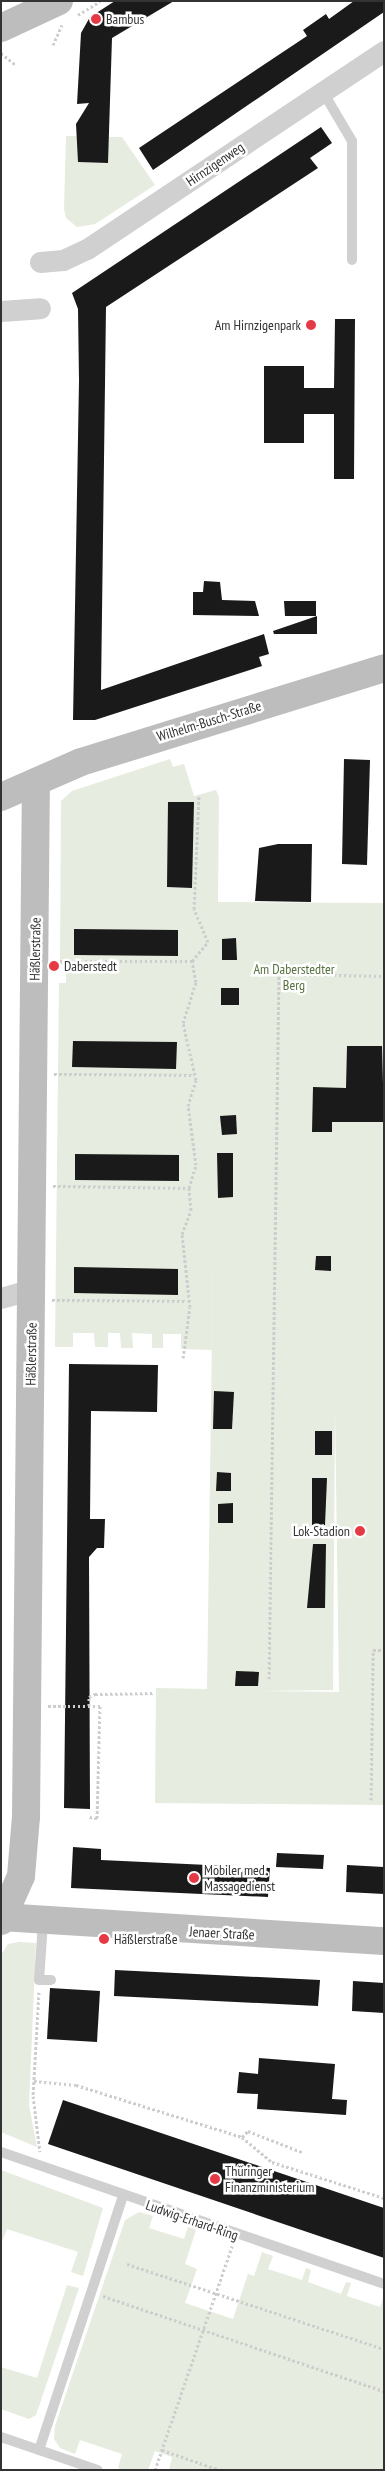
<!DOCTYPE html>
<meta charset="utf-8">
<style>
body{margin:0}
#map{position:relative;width:385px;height:2471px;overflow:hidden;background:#fff;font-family:"PT Sans Narrow",sans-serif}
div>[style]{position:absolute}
.green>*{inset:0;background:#e6ecdf}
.building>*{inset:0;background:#1a1a1a}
.path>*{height:3px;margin-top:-1.5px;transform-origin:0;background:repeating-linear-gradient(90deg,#cdcdcd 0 2.5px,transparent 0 5px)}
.lane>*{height:10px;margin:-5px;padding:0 5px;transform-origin:5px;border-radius:5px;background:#d0d0d0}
.street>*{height:21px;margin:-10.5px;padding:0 10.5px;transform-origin:10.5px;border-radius:10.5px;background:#d0d0d0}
.secondary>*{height:28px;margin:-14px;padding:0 14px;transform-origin:14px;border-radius:14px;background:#bdbdbd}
.dots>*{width:14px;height:14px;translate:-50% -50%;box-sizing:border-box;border:2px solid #fff;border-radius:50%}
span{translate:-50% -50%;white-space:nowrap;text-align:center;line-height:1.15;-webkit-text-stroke:5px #fff;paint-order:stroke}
.poi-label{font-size:14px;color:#333}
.left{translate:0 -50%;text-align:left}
.right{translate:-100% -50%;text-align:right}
.street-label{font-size:14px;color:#333}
.park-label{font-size:14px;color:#56703f}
.frame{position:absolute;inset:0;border:2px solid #333;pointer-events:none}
</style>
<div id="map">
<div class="green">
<div style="clip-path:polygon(66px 136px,78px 136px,78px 162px,108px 163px,108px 137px,122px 137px,155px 185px,95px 224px,77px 227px,66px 218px,64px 209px)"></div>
<div style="clip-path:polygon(evenodd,170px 759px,173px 767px,184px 764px,194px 796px,216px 790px,219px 797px,218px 902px,384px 903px,384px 1805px,155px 1803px,156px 1688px,207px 1689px,217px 985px,212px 1350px,181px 1349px,181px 1334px,163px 1334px,163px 1348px,152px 1348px,152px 1334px,132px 1333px,133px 1348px,121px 1348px,120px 1333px,108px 1333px,108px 1347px,95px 1347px,94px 1333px,73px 1333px,73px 1347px,55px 1347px,59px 983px,66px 983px,66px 965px,60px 965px,61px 801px,72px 791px,170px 759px,335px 1409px,339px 1692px,259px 1691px,333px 1690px,335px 1409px)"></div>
<div style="clip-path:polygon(19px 1942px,36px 1943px,29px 2105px,37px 2147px,1px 2132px,1px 1955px,8px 1944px)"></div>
<div style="clip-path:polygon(1px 2170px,103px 2208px,83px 2276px,71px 2272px,78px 2252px,7px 2229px,1px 2244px)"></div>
<div style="clip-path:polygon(139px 2212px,153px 2216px,149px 2228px,184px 2239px,188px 2227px,196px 2230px,185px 2264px,197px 2269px,185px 2303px,233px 2319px,248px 2274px,254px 2276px,262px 2252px,273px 2256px,268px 2269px,302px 2280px,306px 2268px,311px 2270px,308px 2282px,341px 2294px,346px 2282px,351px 2283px,347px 2296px,380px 2307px,384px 2295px,384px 2470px,169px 2470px,172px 2457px,155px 2451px,148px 2470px,123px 2470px,118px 2468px,122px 2454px,80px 2440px,75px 2454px,60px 2448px,54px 2439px,55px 2426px,125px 2220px)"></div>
<div style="clip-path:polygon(67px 2285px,79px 2288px,36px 2415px,29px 2419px,1px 2409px,1px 2367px,37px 2378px)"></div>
</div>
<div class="building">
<div style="clip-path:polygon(115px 1px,174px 1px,112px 38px,108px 163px,78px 162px,76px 124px,89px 103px,77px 104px,81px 33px,90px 17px)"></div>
<div style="clip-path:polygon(354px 1px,384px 1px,384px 12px,153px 170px,139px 148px,307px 36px,303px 30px,326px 14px,329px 19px)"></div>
<div style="clip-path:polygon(321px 127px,332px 143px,310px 158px,318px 168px,106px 307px,101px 690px,264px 634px,269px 654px,259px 657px,262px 666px,95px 720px,73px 720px,79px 381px,78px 309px,72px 293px)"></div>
<div style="clip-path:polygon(335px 319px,355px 319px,354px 479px,334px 479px,334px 414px,304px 414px,304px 443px,264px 443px,264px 366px,304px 366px,304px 388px,334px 388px)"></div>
<div style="clip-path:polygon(204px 581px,220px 582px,222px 600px,255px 601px,259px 616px,193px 615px,193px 592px,203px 592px)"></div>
<div style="clip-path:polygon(284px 601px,316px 601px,316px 616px,285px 616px)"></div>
<div style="clip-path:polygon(317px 616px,317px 634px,274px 634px,273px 631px)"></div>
<div style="clip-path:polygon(344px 759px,370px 760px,367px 865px,342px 864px)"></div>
<div style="clip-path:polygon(168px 802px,194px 802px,192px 888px,167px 887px)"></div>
<div style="clip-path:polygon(278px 844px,312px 844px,311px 902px,255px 901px,259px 848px)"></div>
<div style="clip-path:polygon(74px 929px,178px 930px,178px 956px,74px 955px)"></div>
<div style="clip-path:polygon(236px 938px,237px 960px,222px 960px,222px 939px)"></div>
<div style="clip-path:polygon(221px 988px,239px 988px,239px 1005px,221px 1005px)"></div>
<div style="clip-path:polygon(73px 1041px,177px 1042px,176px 1069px,72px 1067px)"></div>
<div style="clip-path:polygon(347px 1046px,382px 1046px,384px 1122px,332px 1122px,332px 1132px,312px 1132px,313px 1087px,346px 1088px)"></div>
<div style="clip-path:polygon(236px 1115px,237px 1134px,222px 1135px,220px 1116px)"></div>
<div style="clip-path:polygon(217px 1153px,233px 1153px,233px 1197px,218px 1198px)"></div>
<div style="clip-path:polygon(75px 1154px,179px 1155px,179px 1181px,75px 1180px)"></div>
<div style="clip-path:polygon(316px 1256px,331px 1256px,331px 1271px,315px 1270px)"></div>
<div style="clip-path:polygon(74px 1267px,178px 1269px,178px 1295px,74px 1293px)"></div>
<div style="clip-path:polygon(69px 1364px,158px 1365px,157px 1412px,91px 1411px,90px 1519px,105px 1519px,104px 1548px,97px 1548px,89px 1557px,90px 1809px,64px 1808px)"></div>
<div style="clip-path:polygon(214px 1391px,234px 1392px,232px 1429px,213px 1429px)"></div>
<div style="clip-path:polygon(315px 1431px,332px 1431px,332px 1455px,315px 1455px)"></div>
<div style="clip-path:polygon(217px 1472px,231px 1473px,231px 1491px,216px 1491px)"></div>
<div style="clip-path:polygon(312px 1478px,327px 1478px,325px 1525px,312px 1525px)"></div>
<div style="clip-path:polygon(233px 1503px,233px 1523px,218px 1523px,218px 1504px)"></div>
<div style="clip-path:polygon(313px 1544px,326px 1544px,325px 1608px,307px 1608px)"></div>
<div style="clip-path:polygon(236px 1671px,259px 1672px,258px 1686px,235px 1686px)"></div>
<div style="clip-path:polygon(73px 1847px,101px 1849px,101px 1860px,270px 1868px,268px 1897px,71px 1888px)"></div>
<div style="clip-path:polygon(277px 1853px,324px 1855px,323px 1869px,276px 1867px)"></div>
<div style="clip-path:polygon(347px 1865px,384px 1867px,384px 1894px,346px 1892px)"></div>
<div style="clip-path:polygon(115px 1970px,320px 1980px,318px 2006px,114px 1996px)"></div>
<div style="clip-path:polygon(353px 1981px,384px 1983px,384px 2013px,352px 2011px)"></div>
<div style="clip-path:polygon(50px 1988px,100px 1991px,97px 2042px,47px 2039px)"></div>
<div style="clip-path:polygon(259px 2058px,335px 2064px,332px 2099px,347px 2100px,346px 2115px,257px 2109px,258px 2094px,237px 2093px,239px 2072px,258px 2074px)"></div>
<div style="clip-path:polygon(63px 2100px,384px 2208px,384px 2258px,48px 2144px)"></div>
</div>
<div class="path">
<div style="left:78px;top:15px;width:26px;rotate:-32deg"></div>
<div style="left:53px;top:45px;width:22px;rotate:-66deg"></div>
<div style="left:1px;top:53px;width:19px;rotate:39deg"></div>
<div style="left:55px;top:961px;width:137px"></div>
<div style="left:54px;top:1074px;width:139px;rotate:0.4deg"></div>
<div style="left:53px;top:1186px;width:136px;rotate:0.8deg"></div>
<div style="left:52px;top:1300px;width:134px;rotate:0.4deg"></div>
<div style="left:183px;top:1358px;width:51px;rotate:-82.2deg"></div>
<div style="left:190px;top:1307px;width:73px;rotate:-96.3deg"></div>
<div style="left:182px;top:1234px;width:26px;rotate:-69deg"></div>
<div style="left:191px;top:1210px;width:22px;rotate:-95deg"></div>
<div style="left:189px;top:1188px;width:24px;rotate:-73deg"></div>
<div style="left:196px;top:1165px;width:60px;rotate:-97.7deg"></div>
<div style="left:188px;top:1106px;width:27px;rotate:-73deg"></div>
<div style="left:196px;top:1080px;width:58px;rotate:-102.8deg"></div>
<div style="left:183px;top:1023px;width:43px;rotate:-72.4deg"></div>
<div style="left:196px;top:982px;width:21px;rotate:-101deg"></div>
<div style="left:192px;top:961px;width:25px;rotate:-50deg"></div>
<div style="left:208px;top:942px;width:36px;rotate:-113deg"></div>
<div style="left:194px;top:909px;width:114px;rotate:-87.5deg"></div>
<div style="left:269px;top:1679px;width:705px;rotate:-89.19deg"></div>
<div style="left:279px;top:974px;width:105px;rotate:1.1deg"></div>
<div style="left:48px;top:1706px;width:52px"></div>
<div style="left:100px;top:1706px;width:112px;rotate:91.5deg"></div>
<div style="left:97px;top:1818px;width:8px;rotate:-173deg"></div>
<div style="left:89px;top:1706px;width:9px;rotate:-90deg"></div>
<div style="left:89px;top:1697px;width:7px;rotate:-27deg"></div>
<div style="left:95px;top:1694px;width:58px;rotate:-1deg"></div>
<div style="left:371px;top:1800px;width:150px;rotate:-89.2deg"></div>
<div style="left:373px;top:1650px;width:11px"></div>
<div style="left:39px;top:1992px;width:104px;rotate:93.3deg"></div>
<div style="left:33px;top:2096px;width:56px;rotate:82.9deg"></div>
<div style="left:34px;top:2081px;width:42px;rotate:5.4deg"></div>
<div style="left:76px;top:2085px;width:174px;rotate:17.4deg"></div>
<div style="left:242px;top:2137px;width:39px;rotate:40deg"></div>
<div style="left:272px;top:2162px;width:118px;rotate:17.8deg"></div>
<div style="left:242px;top:2137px;width:8px;rotate:-45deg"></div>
<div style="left:248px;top:2131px;width:58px;rotate:21.3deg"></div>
<div style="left:127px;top:2264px;width:271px;rotate:18.3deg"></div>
<div style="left:103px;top:2296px;width:297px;rotate:18.7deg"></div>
<div style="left:162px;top:2450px;width:61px;rotate:19deg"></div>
<div style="left:155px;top:2470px;width:237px;rotate:-71deg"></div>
</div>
<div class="lane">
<div style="left:323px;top:92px;width:57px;rotate:59.4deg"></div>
<div style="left:352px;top:141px;width:119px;rotate:90deg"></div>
<div style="left:43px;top:1923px;width:57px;rotate:94deg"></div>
<div style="left:39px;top:1980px;width:12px"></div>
<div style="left:1px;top:2152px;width:405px;rotate:19deg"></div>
<div style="left:1px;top:2437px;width:102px;rotate:18.8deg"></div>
<div style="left:39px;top:2450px;width:268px;rotate:-71.7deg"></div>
</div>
<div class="street">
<div style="left:40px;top:262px;width:23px;rotate:-5deg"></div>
<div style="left:63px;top:260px;width:26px;rotate:-25deg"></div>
<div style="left:87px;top:249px;width:357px;rotate:-33.7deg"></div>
<div style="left:1px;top:311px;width:39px;rotate:-4deg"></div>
<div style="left:1px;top:1298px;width:32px;rotate:-16deg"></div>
</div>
<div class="secondary">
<div style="left:1px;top:28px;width:64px;rotate:-25deg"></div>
<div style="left:1px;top:797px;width:87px;rotate:-23.6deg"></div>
<div style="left:81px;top:762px;width:317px;rotate:-17.2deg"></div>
<div style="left:1px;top:1917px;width:384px;rotate:3.6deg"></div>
<div style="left:1px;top:1921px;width:49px;rotate:-66deg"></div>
<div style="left:21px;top:1876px;width:59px;rotate:-85.2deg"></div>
<div style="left:26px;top:1817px;width:1035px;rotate:-89.45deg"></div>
</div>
<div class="dots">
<div style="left:96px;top:19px;background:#e63946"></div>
<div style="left:311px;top:325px;background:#e63946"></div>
<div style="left:54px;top:966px;background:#e63946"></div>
<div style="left:360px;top:1531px;background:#e63946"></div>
<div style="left:194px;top:1878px;background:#e63946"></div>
<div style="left:104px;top:1939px;background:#e63946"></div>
<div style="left:215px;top:2179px;background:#e63946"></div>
</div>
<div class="poi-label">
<span class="left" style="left:106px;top:19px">Bambus</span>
<span class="right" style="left:301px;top:325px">Am Hirnzigenpark</span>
<span class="left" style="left:64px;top:966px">Daberstedt</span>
<span class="right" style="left:350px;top:1531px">Lok-Stadion</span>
<span class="left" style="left:204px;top:1878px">Mobiler med.<br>Massagedienst</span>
<span class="left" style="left:114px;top:1939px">Häßlerstraße</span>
<span class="left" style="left:225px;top:2179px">Thüringer<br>Finanzministerium</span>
</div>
<div class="street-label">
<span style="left:215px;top:164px;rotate:-34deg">Hirnzigenweg</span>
<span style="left:209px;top:721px;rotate:-17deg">Wilhelm-Busch-Straße</span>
<span style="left:35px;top:949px;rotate:-89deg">Häßlerstraße</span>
<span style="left:31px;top:1354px;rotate:-89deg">Häßlerstraße</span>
<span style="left:222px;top:1933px;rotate:3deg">Jenaer Straße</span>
<span style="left:192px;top:2220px;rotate:19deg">Ludwig-Erhard-Ring</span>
</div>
<div class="park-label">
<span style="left:294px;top:977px">Am Daberstedter<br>Berg</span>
</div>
<div class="frame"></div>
</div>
